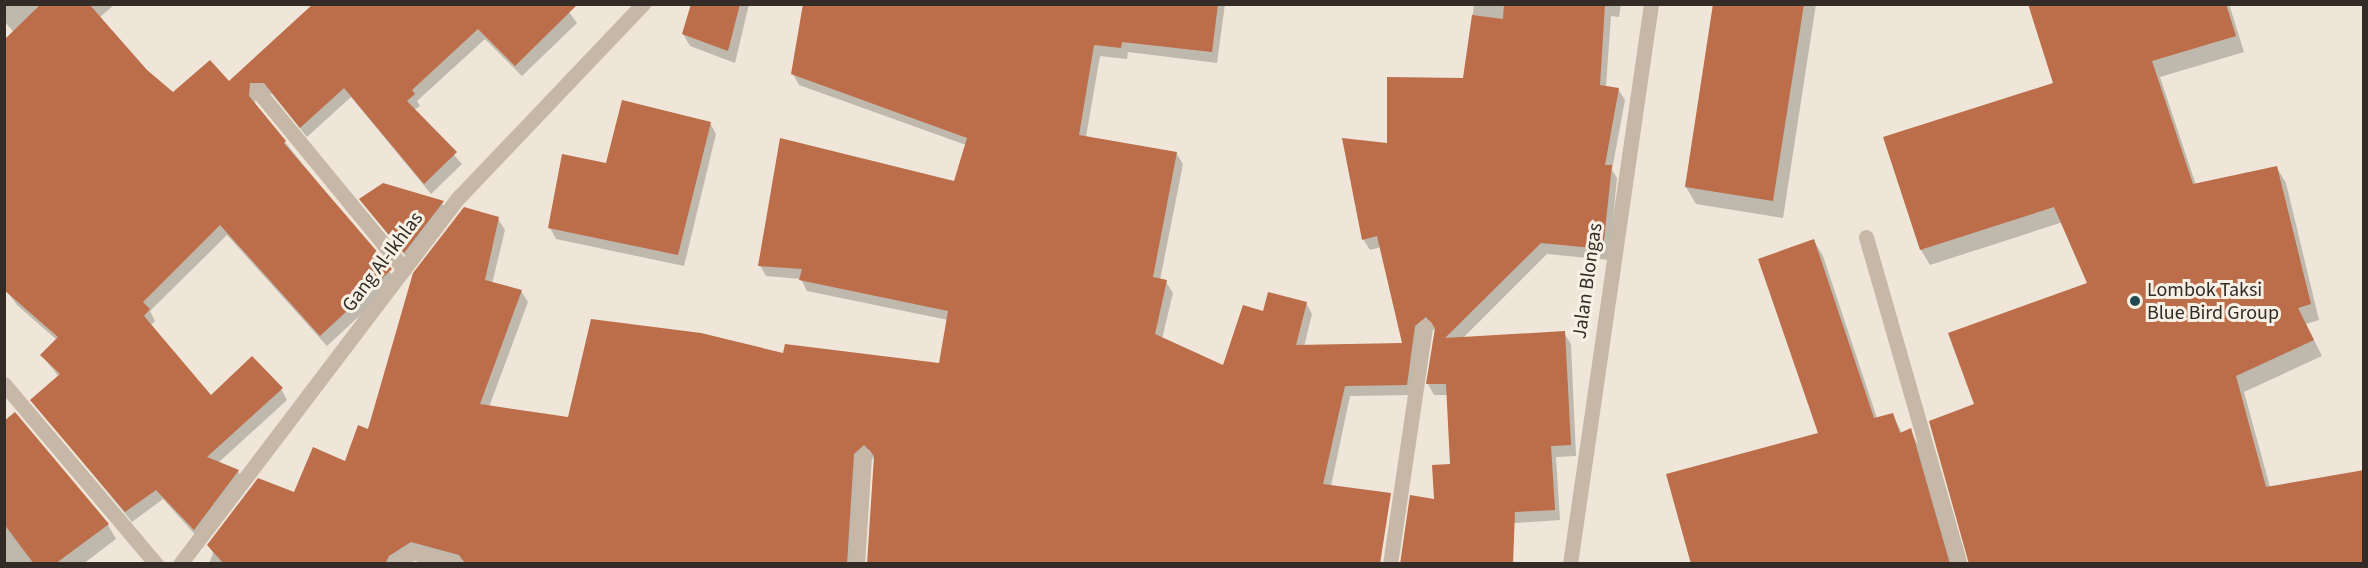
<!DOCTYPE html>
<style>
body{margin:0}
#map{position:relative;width:2368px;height:568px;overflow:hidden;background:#efe6d9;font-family:"Source Sans 3",sans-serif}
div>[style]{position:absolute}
.shadow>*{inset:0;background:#0003}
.building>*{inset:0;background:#bc6d4a}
.minor>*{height:15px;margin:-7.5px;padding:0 7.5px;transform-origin:7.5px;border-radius:7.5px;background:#c6b7a6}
.dots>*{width:16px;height:16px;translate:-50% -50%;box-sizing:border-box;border:3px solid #f7f0e5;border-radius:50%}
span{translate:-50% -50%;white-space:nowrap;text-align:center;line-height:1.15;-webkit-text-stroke:6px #f7f0e5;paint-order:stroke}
.street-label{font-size:20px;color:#322b26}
.poi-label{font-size:20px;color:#322b26}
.left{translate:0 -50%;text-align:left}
.frame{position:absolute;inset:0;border:6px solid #322b26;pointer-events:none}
</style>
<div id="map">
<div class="shadow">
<div style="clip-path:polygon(4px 4px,115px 4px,99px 18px,146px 71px,173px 94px,563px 4px,577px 23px,522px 76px,485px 39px,417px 101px,420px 106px,414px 110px,462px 164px,431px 194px,351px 97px,307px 137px,272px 94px,256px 93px,255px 105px,397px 281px,327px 346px,227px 235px,150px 311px,155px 321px,150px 326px,211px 397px,281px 389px,287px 400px,218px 463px,238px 471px,244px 482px,200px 540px,163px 499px,132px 522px,32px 400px,59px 377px,42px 355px,57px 340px,17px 305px,4px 287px,4px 125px,87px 213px,135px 171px,4px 21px)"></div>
<div style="clip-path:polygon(693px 4px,749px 4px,735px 63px,690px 46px,683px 34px)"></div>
<div style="clip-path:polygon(805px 4px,1225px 4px,1217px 63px,1128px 52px,1127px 59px,1100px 56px,1086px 137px,1176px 153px,1183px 164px,1160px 280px,1166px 282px,1173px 293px,1162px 339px,1224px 367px,1264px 313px,1306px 303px,1312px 314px,1304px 347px,1404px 344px,1381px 247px,1370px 250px,1363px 239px,1388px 145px,1465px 80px,1474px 4px,1621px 4px,1619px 17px,1611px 16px,1606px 87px,1618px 89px,1625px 100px,1612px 170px,1617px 178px,1609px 260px,1547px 254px,1462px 339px,1564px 333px,1571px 344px,1576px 456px,1556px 457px,1560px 520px,1444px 528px,1451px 466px,1448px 395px,1434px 395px,1428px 384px,1436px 330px,1427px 329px,1412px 395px,1350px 396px,1331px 486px,875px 458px,862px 460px,854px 564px,459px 564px,418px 553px,401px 564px,209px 564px,213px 553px,209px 545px,346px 463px,498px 219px,505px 230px,492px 284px,521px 291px,528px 302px,489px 407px,569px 419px,784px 355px,940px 365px,948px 320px,807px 291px,801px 279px,766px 276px,760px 265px,955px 183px,966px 145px,799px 85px,793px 74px)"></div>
<div style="clip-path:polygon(1715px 4px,1816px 4px,1783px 218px,1696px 204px,1686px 187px)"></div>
<div style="clip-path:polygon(2030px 4px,2229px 4px,2244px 52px,2160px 77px,2196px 185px,2277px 168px,2286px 183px,2319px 320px,2306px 324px,2322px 356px,2244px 392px,2270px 487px,2364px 564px,1976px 405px,2089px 284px,2063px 222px,1930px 265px,1921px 250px,1885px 138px,2054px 84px)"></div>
<div style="clip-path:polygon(710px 123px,716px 134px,684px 266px,556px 239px,550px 228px,608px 165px)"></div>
<div style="clip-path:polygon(441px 202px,445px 208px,408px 259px,365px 206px)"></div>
<div style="clip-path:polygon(1814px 241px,1823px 256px,1877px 418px,1892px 414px,1902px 433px,1910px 430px,1919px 446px,1953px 564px,1692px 564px,1820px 434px)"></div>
<div style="clip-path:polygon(4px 423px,108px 525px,116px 539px,83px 564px,4px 564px)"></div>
</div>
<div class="building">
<div style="clip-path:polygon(41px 4px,89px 4px,147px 70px,173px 92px,210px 60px,229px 81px,313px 4px,578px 4px,515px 66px,478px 29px,412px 90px,415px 94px,407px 101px,457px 152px,424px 184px,344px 88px,300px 128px,264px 83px,250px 83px,249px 96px,286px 141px,284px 143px,392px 269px,320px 336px,220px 225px,143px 302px,150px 309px,144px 316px,211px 395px,252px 356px,283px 388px,207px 457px,239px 470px,194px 530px,156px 490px,125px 512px,30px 400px,60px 374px,40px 355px,58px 337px,4px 290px,5px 39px)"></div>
<div style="clip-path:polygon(691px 4px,740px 4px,728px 51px,682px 34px)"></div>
<div style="clip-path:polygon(803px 4px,1218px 4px,1212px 52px,1122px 42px,1121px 48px,1094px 45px,1079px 135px,1177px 152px,1153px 277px,1167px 280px,1155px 334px,1223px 365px,1243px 305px,1263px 311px,1268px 292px,1307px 302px,1296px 345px,1402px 343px,1377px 236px,1362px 240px,1342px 138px,1387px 143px,1387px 77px,1463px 78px,1472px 15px,1503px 19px,1504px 4px,1605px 4px,1600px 85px,1619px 88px,1605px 165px,1612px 165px,1603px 249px,1541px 243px,1445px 338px,1565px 331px,1571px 445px,1551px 446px,1555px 510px,1515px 512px,1513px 564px,1400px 564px,1410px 495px,1434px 499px,1432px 465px,1450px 464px,1446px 384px,1426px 384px,1435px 328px,1426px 317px,1415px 326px,1407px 385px,1345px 386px,1323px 484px,1391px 493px,1380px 564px,867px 564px,874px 456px,864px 445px,854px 454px,847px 564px,465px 564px,459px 555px,411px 542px,389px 556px,385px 564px,224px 564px,207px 545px,258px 478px,294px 492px,313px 447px,345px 461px,358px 425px,368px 429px,413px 273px,464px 207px,499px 217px,485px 280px,522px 290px,480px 404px,568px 417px,591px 319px,701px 333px,783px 353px,785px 344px,939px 363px,948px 311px,799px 280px,802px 269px,758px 266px,780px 138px,954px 181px,967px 138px,791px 74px)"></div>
<div style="clip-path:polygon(1713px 4px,1804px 4px,1773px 201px,1685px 187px)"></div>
<div style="clip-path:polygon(2028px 4px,2226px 4px,2236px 36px,2152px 61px,2193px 184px,2277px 166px,2311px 304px,2298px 308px,2314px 340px,2236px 376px,2266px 487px,2364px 470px,2364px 564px,1969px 564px,1929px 421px,1974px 404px,1948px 333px,2087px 283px,2054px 207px,1920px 250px,1883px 137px,2053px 83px)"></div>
<div style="clip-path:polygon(622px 100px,711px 122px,678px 255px,548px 228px,562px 154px,606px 163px)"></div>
<div style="clip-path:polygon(383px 183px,444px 201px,404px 253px,359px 199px)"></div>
<div style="clip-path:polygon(1814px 239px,1874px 418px,1893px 413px,1900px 433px,1911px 428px,1950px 564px,1691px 564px,1666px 474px,1818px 433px,1758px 259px)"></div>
<div style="clip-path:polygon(15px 412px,109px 524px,55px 564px,34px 564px,4px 524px,4px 421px)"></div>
</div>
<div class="minor">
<div style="left:257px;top:90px;width:232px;rotate:50.6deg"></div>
<div style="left:1866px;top:237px;width:340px;rotate:74deg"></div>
<div style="left:4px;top:384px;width:236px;rotate:49.8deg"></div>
<div style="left:180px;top:564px;width:461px;rotate:-52.8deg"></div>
<div style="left:459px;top:197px;width:267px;rotate:-46.4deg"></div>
<div style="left:395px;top:564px;width:21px;rotate:-35deg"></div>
<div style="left:412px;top:552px;width:46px;rotate:15.3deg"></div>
<div style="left:857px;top:564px;width:109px;rotate:-86.3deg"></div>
<div style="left:1390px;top:564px;width:240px;rotate:-81.6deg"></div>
<div style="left:1570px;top:564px;width:566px;rotate:-81.77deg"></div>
</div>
<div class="dots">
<div style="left:2135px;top:301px;background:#1f4a50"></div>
</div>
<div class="street-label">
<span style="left:383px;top:262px;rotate:-53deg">Gang Al-Ikhlas</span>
<span style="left:1588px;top:281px;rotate:-82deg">Jalan Blongas</span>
</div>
<div class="poi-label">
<span class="left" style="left:2147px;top:302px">Lombok Taksi<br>Blue Bird Group</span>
</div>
<div class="frame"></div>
</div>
